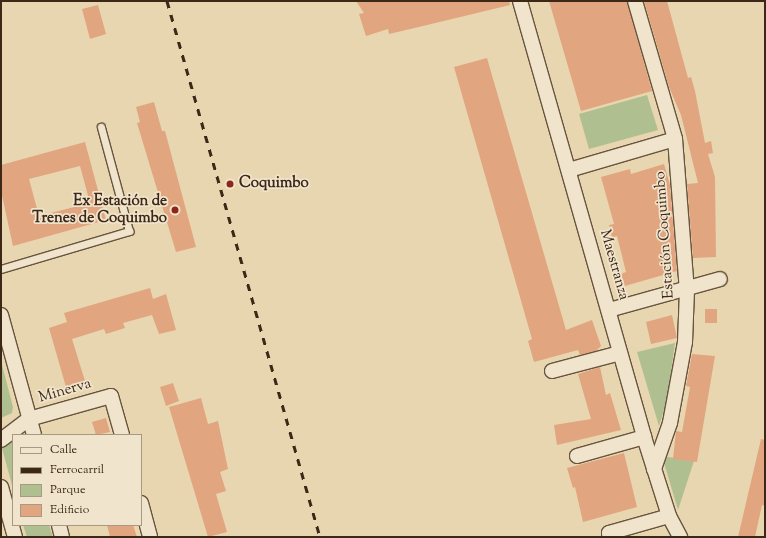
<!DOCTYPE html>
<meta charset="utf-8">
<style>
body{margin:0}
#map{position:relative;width:766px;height:538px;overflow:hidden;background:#e8d6b0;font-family:"Sorts Mill Goudy",serif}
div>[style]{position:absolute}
.green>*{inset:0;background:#b0bf8f}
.building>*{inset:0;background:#e1a580}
.roads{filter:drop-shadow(1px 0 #68543e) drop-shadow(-1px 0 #68543e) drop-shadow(0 1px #68543e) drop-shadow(0 -1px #68543e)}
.lane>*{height:7px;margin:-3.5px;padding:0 3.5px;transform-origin:3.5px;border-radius:3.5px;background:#f0e4cc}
.street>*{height:14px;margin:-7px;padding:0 7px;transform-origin:7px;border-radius:7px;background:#f0e4cc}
.rail>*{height:3px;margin-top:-1.5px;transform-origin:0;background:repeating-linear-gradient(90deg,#3d2818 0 7px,transparent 0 14px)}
.dots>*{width:11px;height:11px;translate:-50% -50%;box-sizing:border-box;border:2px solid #f0e4cc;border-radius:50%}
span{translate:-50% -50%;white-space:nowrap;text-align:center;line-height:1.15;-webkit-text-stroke:3.5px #f0e4cc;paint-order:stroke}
.poi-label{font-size:15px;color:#3d2818;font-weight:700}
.left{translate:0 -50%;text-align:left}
.right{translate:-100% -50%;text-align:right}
.street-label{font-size:15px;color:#3d2818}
.frame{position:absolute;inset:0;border:2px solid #3d2818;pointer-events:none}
.legend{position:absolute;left:12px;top:434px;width:130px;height:92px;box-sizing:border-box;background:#f0e4cc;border:1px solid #a89984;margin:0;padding:5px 7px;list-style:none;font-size:12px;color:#3d2818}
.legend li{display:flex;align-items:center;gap:8px;height:20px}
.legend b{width:20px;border:1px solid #a89984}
</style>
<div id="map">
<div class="green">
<div style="clip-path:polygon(647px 95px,658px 130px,589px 149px,579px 114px)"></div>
<div style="clip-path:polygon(675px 343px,667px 401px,659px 426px,637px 352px)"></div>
<div style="clip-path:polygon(1px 361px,13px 407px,12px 413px,1px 418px)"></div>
<div style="clip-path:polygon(13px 441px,13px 489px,2px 448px)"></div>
<div style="clip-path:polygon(662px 456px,694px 461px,678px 510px)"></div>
<div style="clip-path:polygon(23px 525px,49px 525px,53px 537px,27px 537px)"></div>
</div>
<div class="building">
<div style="clip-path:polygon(356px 1px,509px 1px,510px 5px,423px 26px,389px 34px,388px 29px,366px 36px,359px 14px,364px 13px)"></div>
<div style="clip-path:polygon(549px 1px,627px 1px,652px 91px,581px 111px)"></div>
<div style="clip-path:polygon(644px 1px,667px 1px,688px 78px,691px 77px,695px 91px,705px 143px,711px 141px,713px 153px,708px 154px,715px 177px,716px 257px,693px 258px,687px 184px,698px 183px,681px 115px,669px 87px)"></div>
<div style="clip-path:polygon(98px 5px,106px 34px,90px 39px,82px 9px)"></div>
<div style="clip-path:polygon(487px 58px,566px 330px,592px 320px,601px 346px,596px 351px,580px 355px,578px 350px,534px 362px,528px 341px,532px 339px,454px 67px)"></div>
<div style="clip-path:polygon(154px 102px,162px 131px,165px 131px,196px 247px,176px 252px,137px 123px,140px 122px,136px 107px)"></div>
<div style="clip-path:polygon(evenodd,85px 142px,106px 220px,13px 246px,1px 191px,1px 165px,85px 142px,80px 166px,90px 203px,39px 216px,29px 179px,80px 166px)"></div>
<div style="clip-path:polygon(664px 164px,670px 185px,677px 271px,625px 286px,621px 274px,626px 272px,617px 236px,612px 238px,609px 225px,614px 224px,601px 177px,630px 169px,631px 174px)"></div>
<div style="clip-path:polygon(150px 288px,153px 299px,166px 294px,176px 330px,159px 334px,152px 315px,123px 323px,125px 328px,106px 334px,104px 329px,72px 339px,85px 381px,66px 387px,49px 328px,67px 322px,64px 313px)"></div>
<div style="clip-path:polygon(705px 309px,717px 309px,717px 323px,705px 323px)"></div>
<div style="clip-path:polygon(672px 315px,677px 338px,651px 344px,646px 322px)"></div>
<div style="clip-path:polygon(692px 354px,715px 356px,697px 462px,673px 459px,676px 431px,682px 432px,690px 387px,686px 386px)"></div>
<div style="clip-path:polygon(600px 367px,606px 395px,610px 393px,621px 430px,557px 445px,554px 425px,591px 419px,578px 374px)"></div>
<div style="clip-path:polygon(173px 383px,179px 401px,166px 406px,160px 387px)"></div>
<div style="clip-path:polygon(201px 398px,208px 424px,218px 421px,228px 469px,220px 472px,226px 491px,216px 494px,227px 532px,208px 537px,169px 407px)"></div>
<div style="clip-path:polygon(106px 418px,110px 432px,96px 435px,92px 422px)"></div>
<div style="clip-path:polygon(761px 439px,765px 440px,765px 506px,762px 505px,755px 537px,738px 537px)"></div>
<div style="clip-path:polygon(624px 453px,637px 507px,583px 522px,575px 487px,573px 488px,567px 468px)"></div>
<div style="clip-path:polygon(107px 525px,133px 525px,137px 537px,110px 537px)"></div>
</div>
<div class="roads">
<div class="lane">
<div style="left:1px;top:269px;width:134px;rotate:-16.5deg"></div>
<div style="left:129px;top:231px;width:108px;rotate:-105.1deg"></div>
</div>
<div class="street">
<div style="left:520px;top:1px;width:453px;rotate:74.1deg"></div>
<div style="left:644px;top:437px;width:83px;rotate:72.4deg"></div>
<div style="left:669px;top:516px;width:24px;rotate:62deg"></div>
<div style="left:635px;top:1px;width:144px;rotate:73.8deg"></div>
<div style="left:675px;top:139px;width:151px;rotate:85.5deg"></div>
<div style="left:687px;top:290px;width:52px;rotate:92.2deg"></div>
<div style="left:685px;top:342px;width:82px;rotate:100.5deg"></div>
<div style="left:670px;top:423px;width:49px;rotate:109.2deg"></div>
<div style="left:569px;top:170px;width:110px;rotate:-16.3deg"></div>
<div style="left:609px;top:310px;width:115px;rotate:-15.6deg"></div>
<div style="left:1px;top:315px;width:124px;rotate:74.6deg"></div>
<div style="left:552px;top:371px;width:70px;rotate:-14.8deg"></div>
<div style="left:1px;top:440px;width:35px;rotate:-37deg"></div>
<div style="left:29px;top:419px;width:85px;rotate:-15.7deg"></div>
<div style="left:111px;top:396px;width:41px;rotate:74.2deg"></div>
<div style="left:577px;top:456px;width:70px;rotate:-15.8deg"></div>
<div style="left:1px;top:487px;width:52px;rotate:74.4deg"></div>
<div style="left:141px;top:503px;width:35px;rotate:75deg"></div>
<div style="left:59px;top:525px;width:12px;rotate:76deg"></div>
<div style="left:610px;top:537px;width:4px;rotate:-104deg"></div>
<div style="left:609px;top:533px;width:62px;rotate:-15.8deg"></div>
</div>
</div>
<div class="rail">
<div style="left:167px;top:1px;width:557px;rotate:74.07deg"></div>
</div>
<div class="dots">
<div style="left:230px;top:184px;background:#8f2418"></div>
<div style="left:175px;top:210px;background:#8f2418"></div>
</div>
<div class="poi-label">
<span class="left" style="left:239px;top:184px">Coquimbo</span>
<span class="right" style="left:167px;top:210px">Ex Estación de<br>Trenes de Coquimbo</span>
</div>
<div class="street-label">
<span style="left:665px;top:235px;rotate:-94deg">Estación Coquimbo</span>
<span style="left:614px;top:265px;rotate:74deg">Maestranza</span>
<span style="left:65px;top:391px;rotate:-16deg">Minerva</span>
</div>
<div class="frame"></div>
<ul class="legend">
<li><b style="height:5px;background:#f0e4cc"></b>Calle</li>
<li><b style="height:5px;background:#3d2818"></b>Ferrocarril</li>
<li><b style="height:11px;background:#b0bf8f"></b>Parque</li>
<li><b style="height:11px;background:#e1a580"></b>Edificio</li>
</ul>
</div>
